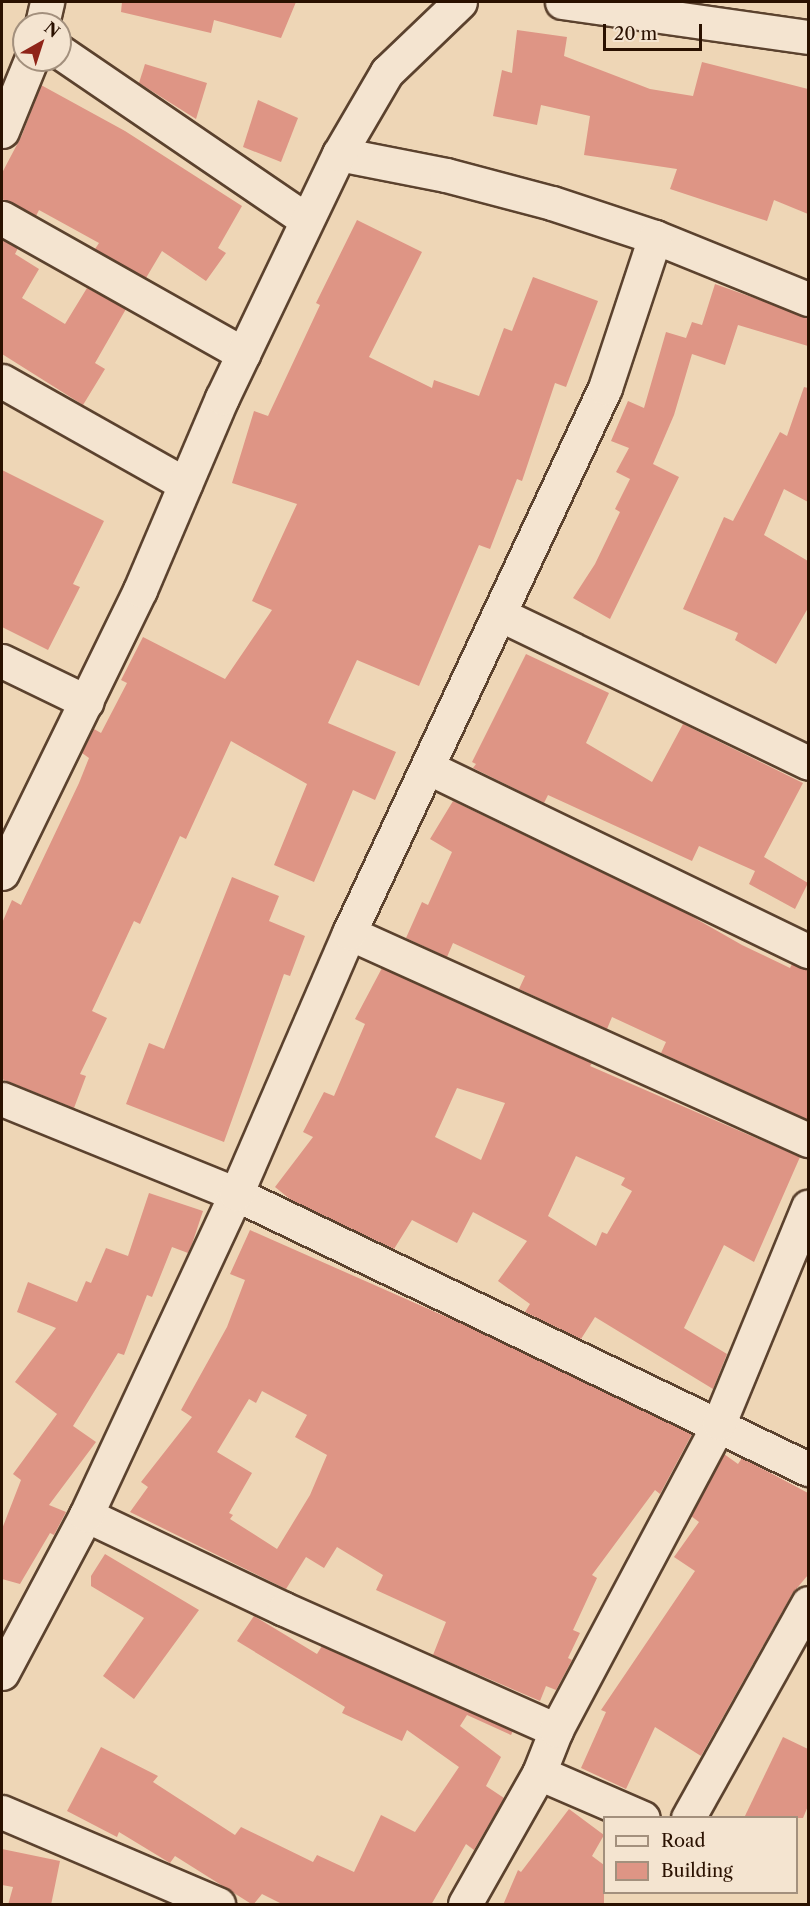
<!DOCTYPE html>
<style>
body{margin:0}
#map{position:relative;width:810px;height:1906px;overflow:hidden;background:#eed6b6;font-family:"Libre Caslon Text",serif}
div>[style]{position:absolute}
.building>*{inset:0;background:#de9585}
.roads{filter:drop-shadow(2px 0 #5b422e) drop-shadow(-2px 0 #5b422e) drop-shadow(0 2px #5b422e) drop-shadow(0 -2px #5b422e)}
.minor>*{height:33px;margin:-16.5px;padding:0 16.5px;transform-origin:16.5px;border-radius:16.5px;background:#f4e4d0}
span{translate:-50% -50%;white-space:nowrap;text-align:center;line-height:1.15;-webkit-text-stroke:4.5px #f4e4d0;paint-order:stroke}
.frame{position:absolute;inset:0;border:3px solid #2a1100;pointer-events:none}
.legend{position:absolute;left:603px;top:1816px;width:195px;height:78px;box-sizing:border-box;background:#f4e4d0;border:2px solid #a3907d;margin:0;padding:8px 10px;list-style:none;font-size:18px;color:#2a1100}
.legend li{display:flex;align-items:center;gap:12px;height:30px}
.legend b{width:30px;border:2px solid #a3907d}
.north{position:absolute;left:12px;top:12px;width:60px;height:60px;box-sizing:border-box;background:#f4e4d0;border:2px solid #a3907d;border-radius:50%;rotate:39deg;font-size:16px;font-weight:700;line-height:24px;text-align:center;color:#2a1100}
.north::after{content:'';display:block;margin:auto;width:21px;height:27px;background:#8f2418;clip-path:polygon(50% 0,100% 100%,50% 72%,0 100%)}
.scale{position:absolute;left:603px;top:24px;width:99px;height:27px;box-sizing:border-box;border:3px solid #2a1100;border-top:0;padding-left:8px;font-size:18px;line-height:21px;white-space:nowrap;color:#2a1100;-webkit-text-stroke:4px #f4e4d0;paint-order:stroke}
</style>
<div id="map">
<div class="building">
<div style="clip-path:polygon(122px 2px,296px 2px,281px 38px,214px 20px,211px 33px,121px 12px)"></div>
<div style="clip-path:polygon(517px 30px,567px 37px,564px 56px,650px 89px,693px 96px,702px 62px,808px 89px,808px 214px,774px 200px,767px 221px,670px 189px,677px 169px,584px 155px,590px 116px,541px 105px,537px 125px,493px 116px,502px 70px,512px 73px)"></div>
<div style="clip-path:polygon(145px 64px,207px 83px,196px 119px,139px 83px)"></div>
<div style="clip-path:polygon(41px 85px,125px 131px,242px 206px,218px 248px,226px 253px,206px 281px,162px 251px,146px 278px,95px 249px,99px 243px,39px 210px,36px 216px,2px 199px,2px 173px,22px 135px)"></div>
<div style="clip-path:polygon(258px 100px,298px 118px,281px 162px,243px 147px)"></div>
<div style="clip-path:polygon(357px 220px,422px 252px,369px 357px,432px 388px,434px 380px,479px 396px,504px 328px,512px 331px,533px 277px,598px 301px,566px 387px,555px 383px,522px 481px,517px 479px,490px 549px,479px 545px,419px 686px,357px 660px,328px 723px,396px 752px,375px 800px,353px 790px,314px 882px,274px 865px,307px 784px,231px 741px,186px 839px,180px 836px,140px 924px,134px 921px,92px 1011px,107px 1018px,80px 1074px,86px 1076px,74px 1108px,2px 1079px,2px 923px,12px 900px,21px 905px,79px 783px,89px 758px,82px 753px,94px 729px,101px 733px,127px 683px,121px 680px,143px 637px,225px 679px,272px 610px,252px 601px,297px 504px,232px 483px,254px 411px,268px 416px,320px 305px,316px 303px)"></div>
<div style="clip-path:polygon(2px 239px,18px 248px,15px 254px,39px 269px,22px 298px,65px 324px,87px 288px,126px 309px,95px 363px,105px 369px,83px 405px,2px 354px)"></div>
<div style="clip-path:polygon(715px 284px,808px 317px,808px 346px,738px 325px,725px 365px,692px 354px,674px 415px,653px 464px,679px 477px,610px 619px,573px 598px,595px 564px,620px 512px,615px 509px,630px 479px,616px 472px,629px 448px,611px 441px,628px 401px,644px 408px,666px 332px,686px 338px,692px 322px,702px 325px)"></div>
<div style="clip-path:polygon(804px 387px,808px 388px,808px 502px,784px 489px,764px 535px,808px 561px,808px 608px,776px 664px,735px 640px,738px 633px,683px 609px,724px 517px,733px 521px,780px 432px,787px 436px)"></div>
<div style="clip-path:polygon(2px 470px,104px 521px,73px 584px,80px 587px,48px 650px,2px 627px)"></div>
<div style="clip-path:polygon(526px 654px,609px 693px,586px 743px,652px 782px,683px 724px,803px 783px,764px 857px,808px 883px,795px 909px,749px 884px,755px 871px,699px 846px,692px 861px,548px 795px,544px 803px,473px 768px,476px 764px,472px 762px)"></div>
<div style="clip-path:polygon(453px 801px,684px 912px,742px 945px,790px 968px,792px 964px,808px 970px,808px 1120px,661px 1053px,666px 1042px,612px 1017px,607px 1029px,519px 989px,525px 976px,453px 943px,447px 957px,406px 938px,422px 902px,428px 905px,452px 852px,430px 839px)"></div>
<div style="clip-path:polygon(232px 877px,279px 896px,269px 921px,305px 936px,290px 976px,284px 974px,224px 1142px,126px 1104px,149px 1043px,164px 1049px)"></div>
<div style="clip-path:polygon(evenodd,382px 968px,592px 1063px,590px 1066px,800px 1157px,754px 1262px,724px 1245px,684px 1328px,727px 1354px,713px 1389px,595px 1317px,581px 1339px,525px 1312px,530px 1304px,498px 1281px,527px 1241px,473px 1212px,457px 1243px,412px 1220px,394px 1249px,291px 1200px,275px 1187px,313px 1137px,303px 1132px,324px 1092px,334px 1096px,365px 1024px,355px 1019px,382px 968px,457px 1088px,505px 1103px,481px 1160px,435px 1137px,457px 1088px,382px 968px,576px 1156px,625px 1178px,621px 1185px,632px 1191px,607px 1234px,602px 1232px,596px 1246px,548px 1216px,576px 1156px)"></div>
<div style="clip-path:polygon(149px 1193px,203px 1211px,192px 1244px,188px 1253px,172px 1247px,152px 1297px,147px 1295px,124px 1355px,118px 1353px,73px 1426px,96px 1442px,49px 1505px,66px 1512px,54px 1535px,50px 1533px,20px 1584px,2px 1579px,2px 1529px,21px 1480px,13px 1474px,57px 1414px,15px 1382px,56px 1328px,17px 1312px,28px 1282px,77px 1302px,86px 1281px,91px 1283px,106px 1248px,128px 1256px)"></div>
<div style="clip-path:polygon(evenodd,250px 1230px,476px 1330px,692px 1434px,660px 1494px,655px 1490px,592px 1575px,597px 1578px,573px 1630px,580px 1633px,568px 1658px,572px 1660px,556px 1690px,546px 1686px,540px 1701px,433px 1655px,446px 1622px,376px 1590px,383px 1575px,337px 1547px,324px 1568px,306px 1557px,286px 1589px,130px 1512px,148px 1487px,141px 1482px,192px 1417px,181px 1410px,227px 1327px,245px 1280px,230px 1274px,250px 1230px,262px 1391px,307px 1415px,295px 1437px,327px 1455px,310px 1495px,277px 1549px,230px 1519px,233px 1515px,229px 1513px,252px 1473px,217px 1452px,249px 1399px,256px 1403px,262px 1391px)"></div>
<div style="clip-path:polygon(724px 1454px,738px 1464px,742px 1458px,808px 1493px,808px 1575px,792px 1594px,701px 1756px,655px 1727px,626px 1789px,581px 1768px,606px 1712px,601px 1710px,695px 1571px,674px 1557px,699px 1522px,691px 1516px)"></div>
<div style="clip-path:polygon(105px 1554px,199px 1610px,134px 1699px,103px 1676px,144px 1618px,91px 1586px,91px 1576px)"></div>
<div style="clip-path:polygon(254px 1616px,317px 1654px,322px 1646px,513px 1731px,511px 1735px,467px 1715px,460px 1726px,501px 1757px,486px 1786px,504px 1798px,474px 1850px,466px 1844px,431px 1905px,284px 1905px,262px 1894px,253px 1905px,175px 1856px,170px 1863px,119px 1832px,117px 1837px,67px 1811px,101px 1747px,158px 1776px,153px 1782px,235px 1835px,241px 1827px,313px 1862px,317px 1855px,354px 1872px,381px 1815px,415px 1832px,459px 1767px,407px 1730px,402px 1741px,342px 1713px,345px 1707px,237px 1641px)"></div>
<div style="clip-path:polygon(783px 1737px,808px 1749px,808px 1806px,803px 1818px,744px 1818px)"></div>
<div style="clip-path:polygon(569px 1809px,604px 1835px,592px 1856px,604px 1865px,604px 1905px,503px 1905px,518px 1870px,521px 1872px)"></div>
<div style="clip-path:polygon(2px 1849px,60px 1861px,51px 1905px,8px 1905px,13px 1887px,2px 1885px)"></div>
</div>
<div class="roads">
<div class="minor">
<div style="left:562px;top:2px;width:248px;rotate:8.1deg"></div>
<div style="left:42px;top:24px;width:23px;rotate:-77deg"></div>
<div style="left:60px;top:52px;width:298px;rotate:34.3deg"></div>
<div style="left:2px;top:131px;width:77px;rotate:-67.8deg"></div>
<div style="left:339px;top:154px;width:109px;rotate:11.1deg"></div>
<div style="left:446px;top:175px;width:110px;rotate:14.8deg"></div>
<div style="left:552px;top:203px;width:108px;rotate:18.3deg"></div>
<div style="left:655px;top:237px;width:165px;rotate:22.1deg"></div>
<div style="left:2px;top:218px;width:277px;rotate:29.4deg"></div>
<div style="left:2px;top:381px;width:210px;rotate:29.4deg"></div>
<div style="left:499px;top:614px;width:343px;rotate:25.7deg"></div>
<div style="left:2px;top:661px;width:94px;rotate:25.8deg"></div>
<div style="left:429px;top:768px;width:421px;rotate:25.8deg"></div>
<div style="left:2px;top:873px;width:315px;rotate:-64deg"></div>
<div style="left:140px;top:590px;width:209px;rotate:-66.9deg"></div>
<div style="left:222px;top:398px;width:271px;rotate:-64.4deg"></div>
<div style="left:339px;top:154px;width:95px;rotate:-59.7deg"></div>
<div style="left:387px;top:72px;width:101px;rotate:-43.8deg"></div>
<div style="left:349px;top:933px;width:504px;rotate:24.27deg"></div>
<div style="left:2px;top:1099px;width:253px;rotate:22.1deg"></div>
<div style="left:236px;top:1194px;width:635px;rotate:25.68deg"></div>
<div style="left:86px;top:1515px;width:219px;rotate:25.4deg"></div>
<div style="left:284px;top:1609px;width:298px;rotate:24deg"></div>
<div style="left:2px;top:1673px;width:179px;rotate:-62deg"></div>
<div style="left:86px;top:1515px;width:354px;rotate:-65deg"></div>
<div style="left:236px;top:1194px;width:284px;rotate:-66.6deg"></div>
<div style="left:349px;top:933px;width:602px;rotate:-64.84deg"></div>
<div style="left:605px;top:388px;width:159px;rotate:-71.7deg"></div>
<div style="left:539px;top:1773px;width:113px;rotate:23.4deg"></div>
<div style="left:2px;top:1812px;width:235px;rotate:23.1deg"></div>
<div style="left:688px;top:1818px;width:246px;rotate:-60.8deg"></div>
<div style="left:465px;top:1904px;width:150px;rotate:-60.5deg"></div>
<div style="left:539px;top:1773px;width:46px;rotate:-68.4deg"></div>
<div style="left:556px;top:1730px;width:348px;rotate:-62deg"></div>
<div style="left:719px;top:1423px;width:234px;rotate:-67.6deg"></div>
</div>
</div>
<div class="frame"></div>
<ul class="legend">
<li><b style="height:8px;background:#f4e4d0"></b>Road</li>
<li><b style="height:16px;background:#de9585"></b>Building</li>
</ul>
<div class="north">N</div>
<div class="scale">20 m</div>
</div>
